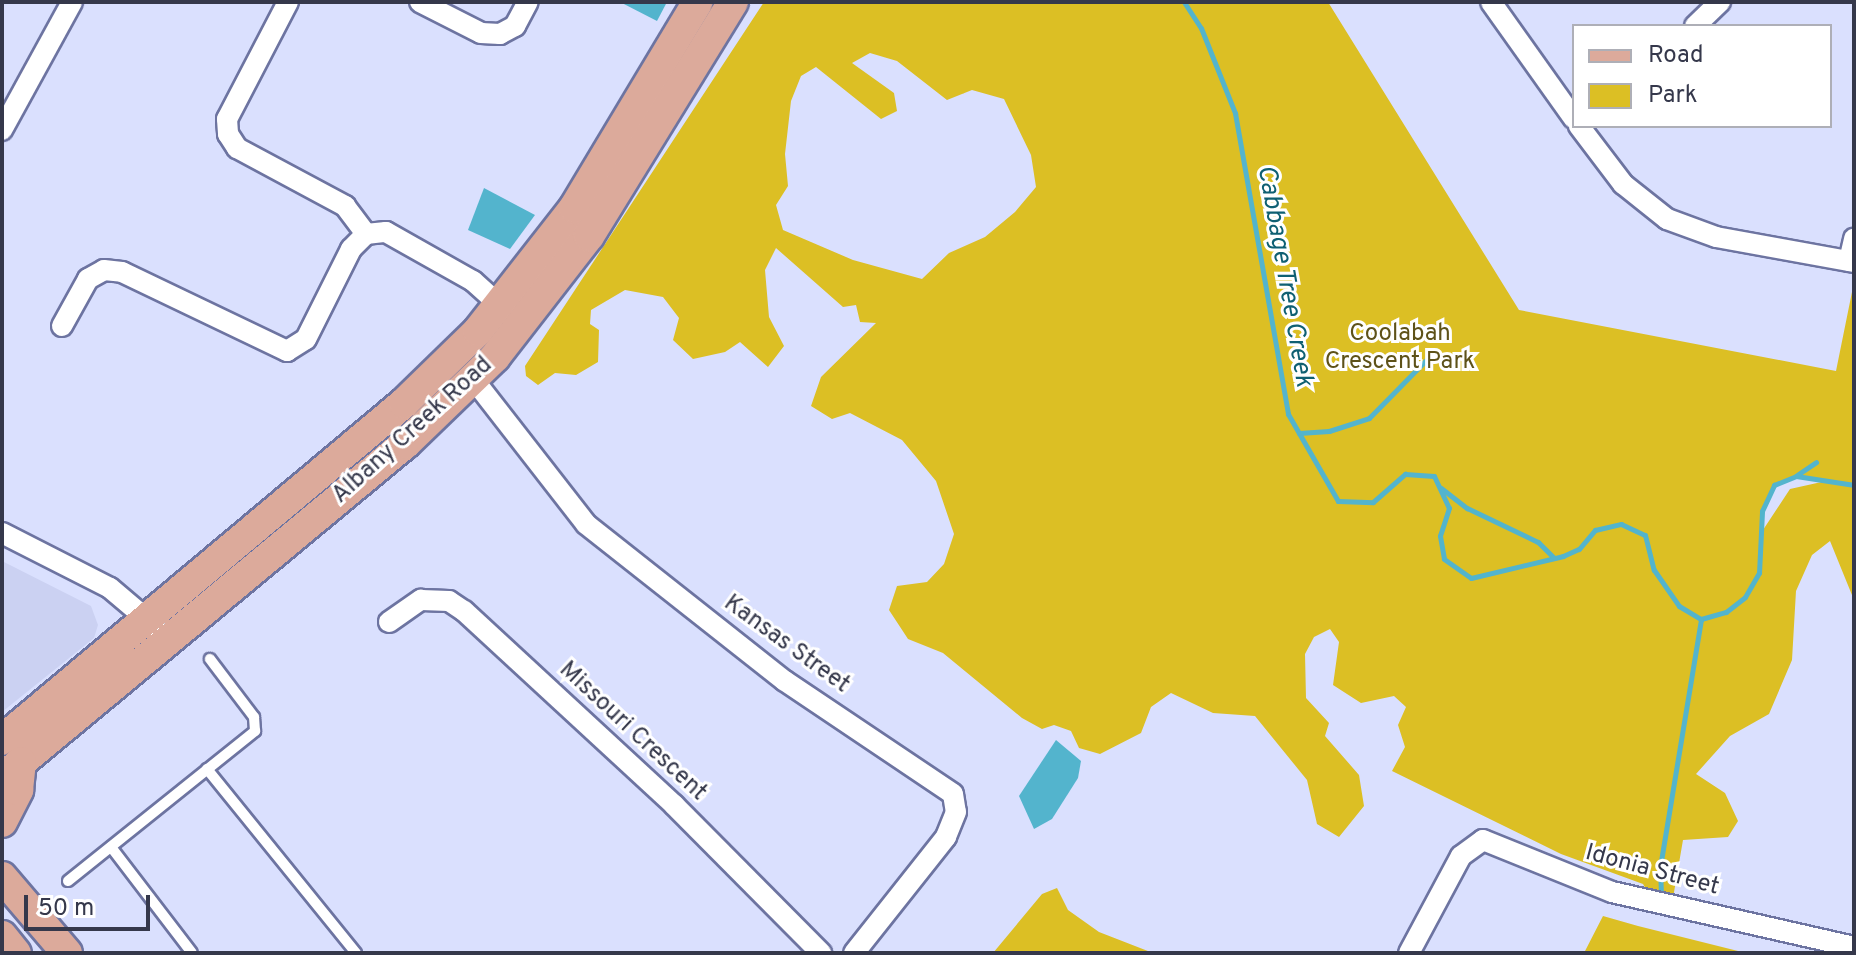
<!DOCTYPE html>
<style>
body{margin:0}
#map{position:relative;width:1856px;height:955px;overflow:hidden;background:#dae0fe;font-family:Overpass,sans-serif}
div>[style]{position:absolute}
.built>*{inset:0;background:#cbd1f2}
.green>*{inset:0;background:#dcbf24}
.water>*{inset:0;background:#53b4cd}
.stream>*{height:5px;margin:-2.5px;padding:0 2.5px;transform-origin:2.5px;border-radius:2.5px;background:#53b4cd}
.roads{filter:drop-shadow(2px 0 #6d74a1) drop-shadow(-2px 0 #6d74a1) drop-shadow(0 2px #6d74a1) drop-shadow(0 -2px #6d74a1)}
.lane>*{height:10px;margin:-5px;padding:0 5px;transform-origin:5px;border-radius:5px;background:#fff}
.street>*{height:20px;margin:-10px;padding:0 10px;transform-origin:10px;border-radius:10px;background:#fff}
.primary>*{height:30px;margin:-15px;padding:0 15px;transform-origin:15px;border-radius:15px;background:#dcaa9b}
span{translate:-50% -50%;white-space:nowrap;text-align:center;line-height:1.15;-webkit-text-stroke:6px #fff;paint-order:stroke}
.park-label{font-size:24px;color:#5e5219}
.street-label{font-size:24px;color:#35384b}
.water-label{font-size:26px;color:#0f6072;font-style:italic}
.frame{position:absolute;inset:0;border:4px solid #35384b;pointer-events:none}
.legend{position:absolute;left:1572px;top:24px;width:260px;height:104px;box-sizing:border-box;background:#fff;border:2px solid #aeafb7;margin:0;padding:10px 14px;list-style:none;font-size:24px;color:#35384b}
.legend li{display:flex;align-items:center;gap:16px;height:40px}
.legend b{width:40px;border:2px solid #aeafb7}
.scale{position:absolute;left:24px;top:895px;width:126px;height:36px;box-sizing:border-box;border:4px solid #35384b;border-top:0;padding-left:10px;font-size:24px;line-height:28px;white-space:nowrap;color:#35384b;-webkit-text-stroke:6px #fff;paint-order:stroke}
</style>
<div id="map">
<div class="built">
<div style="clip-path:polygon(2px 561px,91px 606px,98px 625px,94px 638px,2px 712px)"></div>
</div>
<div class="green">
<div style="clip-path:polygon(evenodd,764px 2px,1328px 2px,1519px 310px,1836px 371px,1854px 282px,1854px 600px,1830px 541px,1812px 555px,1796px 591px,1792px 660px,1769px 714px,1730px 736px,1696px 774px,1725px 793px,1738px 821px,1728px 837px,1683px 840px,1673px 898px,1649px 894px,1643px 884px,1561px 854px,1392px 771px,1405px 747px,1398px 725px,1406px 707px,1394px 696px,1361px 703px,1333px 685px,1339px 642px,1330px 629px,1314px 637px,1305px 654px,1306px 698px,1329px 723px,1325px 736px,1359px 775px,1364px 806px,1339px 837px,1317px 824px,1307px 780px,1255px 716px,1213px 713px,1171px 693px,1151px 707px,1141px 733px,1100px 754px,1079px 748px,1071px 731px,1054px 725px,1042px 729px,1022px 718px,943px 653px,908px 639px,889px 610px,897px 586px,927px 582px,944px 564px,954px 534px,936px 481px,902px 440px,850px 413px,832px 419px,811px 406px,821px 377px,876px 323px,860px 322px,856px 305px,843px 307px,776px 248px,765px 270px,769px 317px,784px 346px,768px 367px,740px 342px,725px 352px,693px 359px,673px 340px,679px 318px,663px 297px,625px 290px,591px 310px,590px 324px,599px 330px,598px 362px,576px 375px,555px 373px,538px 385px,526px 376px,525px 366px,764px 2px,870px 53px,897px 61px,947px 100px,972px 90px,1004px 99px,1031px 155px,1036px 187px,1015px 212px,985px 237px,949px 253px,922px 279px,853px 260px,783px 230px,776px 205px,788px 186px,785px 154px,791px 101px,801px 76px,816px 67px,881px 119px,897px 111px,894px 93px,852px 63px,870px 53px,764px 2px,1796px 476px,1826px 481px,1790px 489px,1761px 533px,1762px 511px,1774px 485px,1796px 476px)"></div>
<div style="clip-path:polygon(1057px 888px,1068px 910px,1099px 932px,1153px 953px,993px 953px,1042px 894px)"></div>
<div style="clip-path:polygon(1603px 916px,1638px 926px,1746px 953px,1584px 953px)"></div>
</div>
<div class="water">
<div style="clip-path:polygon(620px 2px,667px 2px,657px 21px)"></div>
<div style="clip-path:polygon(484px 188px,535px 215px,510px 249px,468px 230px)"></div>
<div style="clip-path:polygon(1056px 740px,1081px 761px,1078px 778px,1052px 819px,1034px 829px,1019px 796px)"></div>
</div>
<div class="stream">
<div style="left:1184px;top:2px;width:31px;rotate:57deg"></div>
<div style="left:1201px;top:28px;width:92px;rotate:68.2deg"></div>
<div style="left:1235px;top:113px;width:306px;rotate:80deg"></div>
<div style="left:1288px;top:414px;width:100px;rotate:60.1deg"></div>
<div style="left:1338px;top:501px;width:35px;rotate:2deg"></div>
<div style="left:1373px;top:502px;width:43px;rotate:-41.2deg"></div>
<div style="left:1405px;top:474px;width:29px;rotate:4deg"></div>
<div style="left:1434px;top:476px;width:35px;rotate:65deg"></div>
<div style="left:1449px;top:508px;width:29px;rotate:108deg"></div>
<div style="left:1440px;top:536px;width:23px;rotate:80deg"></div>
<div style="left:1444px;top:559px;width:33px;rotate:35deg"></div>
<div style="left:1471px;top:578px;width:95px;rotate:-13.4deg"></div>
<div style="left:1563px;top:556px;width:17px;rotate:-24deg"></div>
<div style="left:1579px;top:549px;width:25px;rotate:-50deg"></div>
<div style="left:1595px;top:530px;width:27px;rotate:-13deg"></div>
<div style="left:1621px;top:524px;width:26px;rotate:25deg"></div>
<div style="left:1645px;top:535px;width:36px;rotate:76deg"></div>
<div style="left:1654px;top:570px;width:44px;rotate:55.2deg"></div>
<div style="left:1679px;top:606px;width:26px;rotate:31deg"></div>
<div style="left:1701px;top:619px;width:26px;rotate:-16deg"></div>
<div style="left:1726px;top:612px;width:24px;rotate:-38deg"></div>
<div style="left:1745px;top:597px;width:28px;rotate:-60deg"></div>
<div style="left:1759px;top:573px;width:62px;rotate:-87.2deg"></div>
<div style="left:1762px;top:511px;width:29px;rotate:-65deg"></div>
<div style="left:1774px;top:485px;width:24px;rotate:-22deg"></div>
<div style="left:1796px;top:476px;width:59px;rotate:8.8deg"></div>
<div style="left:1299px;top:433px;width:30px;rotate:-4deg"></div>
<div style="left:1329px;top:431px;width:42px;rotate:-18deg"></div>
<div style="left:1369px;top:418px;width:95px;rotate:-45.4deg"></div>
<div style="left:1797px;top:475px;width:23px;rotate:-34deg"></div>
<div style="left:1441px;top:488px;width:33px;rotate:38deg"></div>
<div style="left:1467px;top:508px;width:79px;rotate:25.6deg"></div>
<div style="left:1538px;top:542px;width:21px;rotate:45deg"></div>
<div style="left:1661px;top:895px;width:28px;rotate:-92deg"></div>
<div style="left:1660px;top:867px;width:251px;rotate:-80.6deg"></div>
</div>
<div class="roads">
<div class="lane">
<div style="left:207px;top:769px;width:237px;rotate:51deg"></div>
<div style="left:111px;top:847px;width:133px;rotate:52.6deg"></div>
<div style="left:68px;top:881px;width:240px;rotate:-38.7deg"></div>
<div style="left:255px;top:731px;width:14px;rotate:-94deg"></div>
<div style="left:254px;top:717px;width:73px;rotate:-127.2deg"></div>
</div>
<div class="street">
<div style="left:288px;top:2px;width:132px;rotate:117.5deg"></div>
<div style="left:227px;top:119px;width:15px;rotate:86deg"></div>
<div style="left:228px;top:134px;width:17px;rotate:57deg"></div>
<div style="left:237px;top:148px;width:123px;rotate:28.2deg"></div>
<div style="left:345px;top:206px;width:35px;rotate:53deg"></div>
<div style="left:420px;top:2px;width:68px;rotate:26.9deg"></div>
<div style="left:481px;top:33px;width:19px;rotate:3deg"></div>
<div style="left:500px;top:34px;width:17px;rotate:-28deg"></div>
<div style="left:515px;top:26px;width:27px;rotate:-62deg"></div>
<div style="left:1491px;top:2px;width:143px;rotate:54.6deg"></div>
<div style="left:1695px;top:26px;width:35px;rotate:-44deg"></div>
<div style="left:1579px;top:126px;width:73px;rotate:52.8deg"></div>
<div style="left:1623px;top:184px;width:56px;rotate:38.5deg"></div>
<div style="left:1667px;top:219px;width:52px;rotate:20.2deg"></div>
<div style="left:1716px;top:237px;width:140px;rotate:10.3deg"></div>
<div style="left:2px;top:130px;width:146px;rotate:-61.3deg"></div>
<div style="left:1849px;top:261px;width:23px;rotate:-77deg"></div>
<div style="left:62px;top:326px;width:54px;rotate:-61deg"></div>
<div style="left:88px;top:279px;width:18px;rotate:-29deg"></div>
<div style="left:104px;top:270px;width:18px;rotate:6deg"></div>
<div style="left:122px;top:272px;width:183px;rotate:25.6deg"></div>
<div style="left:287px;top:351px;width:22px;rotate:-32deg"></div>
<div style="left:306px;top:339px;width:101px;rotate:-63.4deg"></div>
<div style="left:351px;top:249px;width:21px;rotate:-45deg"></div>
<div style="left:366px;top:234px;width:20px;rotate:-6deg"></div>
<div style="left:386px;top:232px;width:100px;rotate:29.4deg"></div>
<div style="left:473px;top:281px;width:36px;rotate:42deg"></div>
<div style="left:474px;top:380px;width:182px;rotate:52.1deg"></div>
<div style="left:586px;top:524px;width:253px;rotate:38.3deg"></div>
<div style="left:785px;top:681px;width:202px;rotate:33.9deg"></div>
<div style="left:953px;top:794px;width:18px;rotate:81deg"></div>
<div style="left:956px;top:812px;width:27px;rotate:112deg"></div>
<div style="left:946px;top:837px;width:148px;rotate:128.4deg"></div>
<div style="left:2px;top:533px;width:121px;rotate:27deg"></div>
<div style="left:110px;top:588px;width:59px;rotate:40.2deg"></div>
<div style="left:389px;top:622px;width:39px;rotate:-35deg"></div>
<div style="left:421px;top:600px;width:28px;rotate:2deg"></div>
<div style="left:449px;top:601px;width:18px;rotate:34deg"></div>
<div style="left:464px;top:611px;width:286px;rotate:42.7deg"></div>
<div style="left:674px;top:805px;width:209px;rotate:45.2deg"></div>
<div style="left:1409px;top:953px;width:110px;rotate:-61.8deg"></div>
<div style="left:1461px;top:856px;width:27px;rotate:-36deg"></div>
<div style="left:1483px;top:840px;width:139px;rotate:22deg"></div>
<div style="left:1612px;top:892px;width:248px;rotate:12.8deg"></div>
</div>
<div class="primary">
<div style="left:2px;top:740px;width:525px;rotate:-39.97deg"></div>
<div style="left:404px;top:403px;width:103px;rotate:-44.2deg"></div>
<div style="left:478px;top:331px;width:156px;rotate:-52deg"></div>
<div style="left:574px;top:208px;width:240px;rotate:-59deg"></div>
<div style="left:2px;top:778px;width:525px;rotate:-39.67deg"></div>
<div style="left:406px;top:443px;width:124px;rotate:-44deg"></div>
<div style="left:495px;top:357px;width:153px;rotate:-52.2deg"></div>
<div style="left:589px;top:236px;width:275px;rotate:-58.4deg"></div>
<div style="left:2px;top:822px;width:36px;rotate:-63deg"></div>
<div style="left:18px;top:790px;width:28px;rotate:-84deg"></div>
<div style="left:2px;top:877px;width:100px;rotate:49.5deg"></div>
<div style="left:2px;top:936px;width:22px;rotate:51deg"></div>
</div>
</div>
<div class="park-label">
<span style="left:1400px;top:349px">Coolabah<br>Crescent Park</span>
</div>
<div class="street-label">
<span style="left:413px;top:431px;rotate:-42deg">Albany Creek Road</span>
<span style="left:786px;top:645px;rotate:36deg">Kansas Street</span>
<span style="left:632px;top:732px;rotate:43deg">Missouri Crescent</span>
<span style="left:1652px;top:871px;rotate:15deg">Idonia Street</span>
</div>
<div class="water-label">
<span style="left:1284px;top:276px;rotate:80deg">Cabbage Tree Creek</span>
</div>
<div class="frame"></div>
<ul class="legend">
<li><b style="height:10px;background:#dcaa9b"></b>Road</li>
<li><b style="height:22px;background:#dcbf24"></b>Park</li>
</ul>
<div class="scale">50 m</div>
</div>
